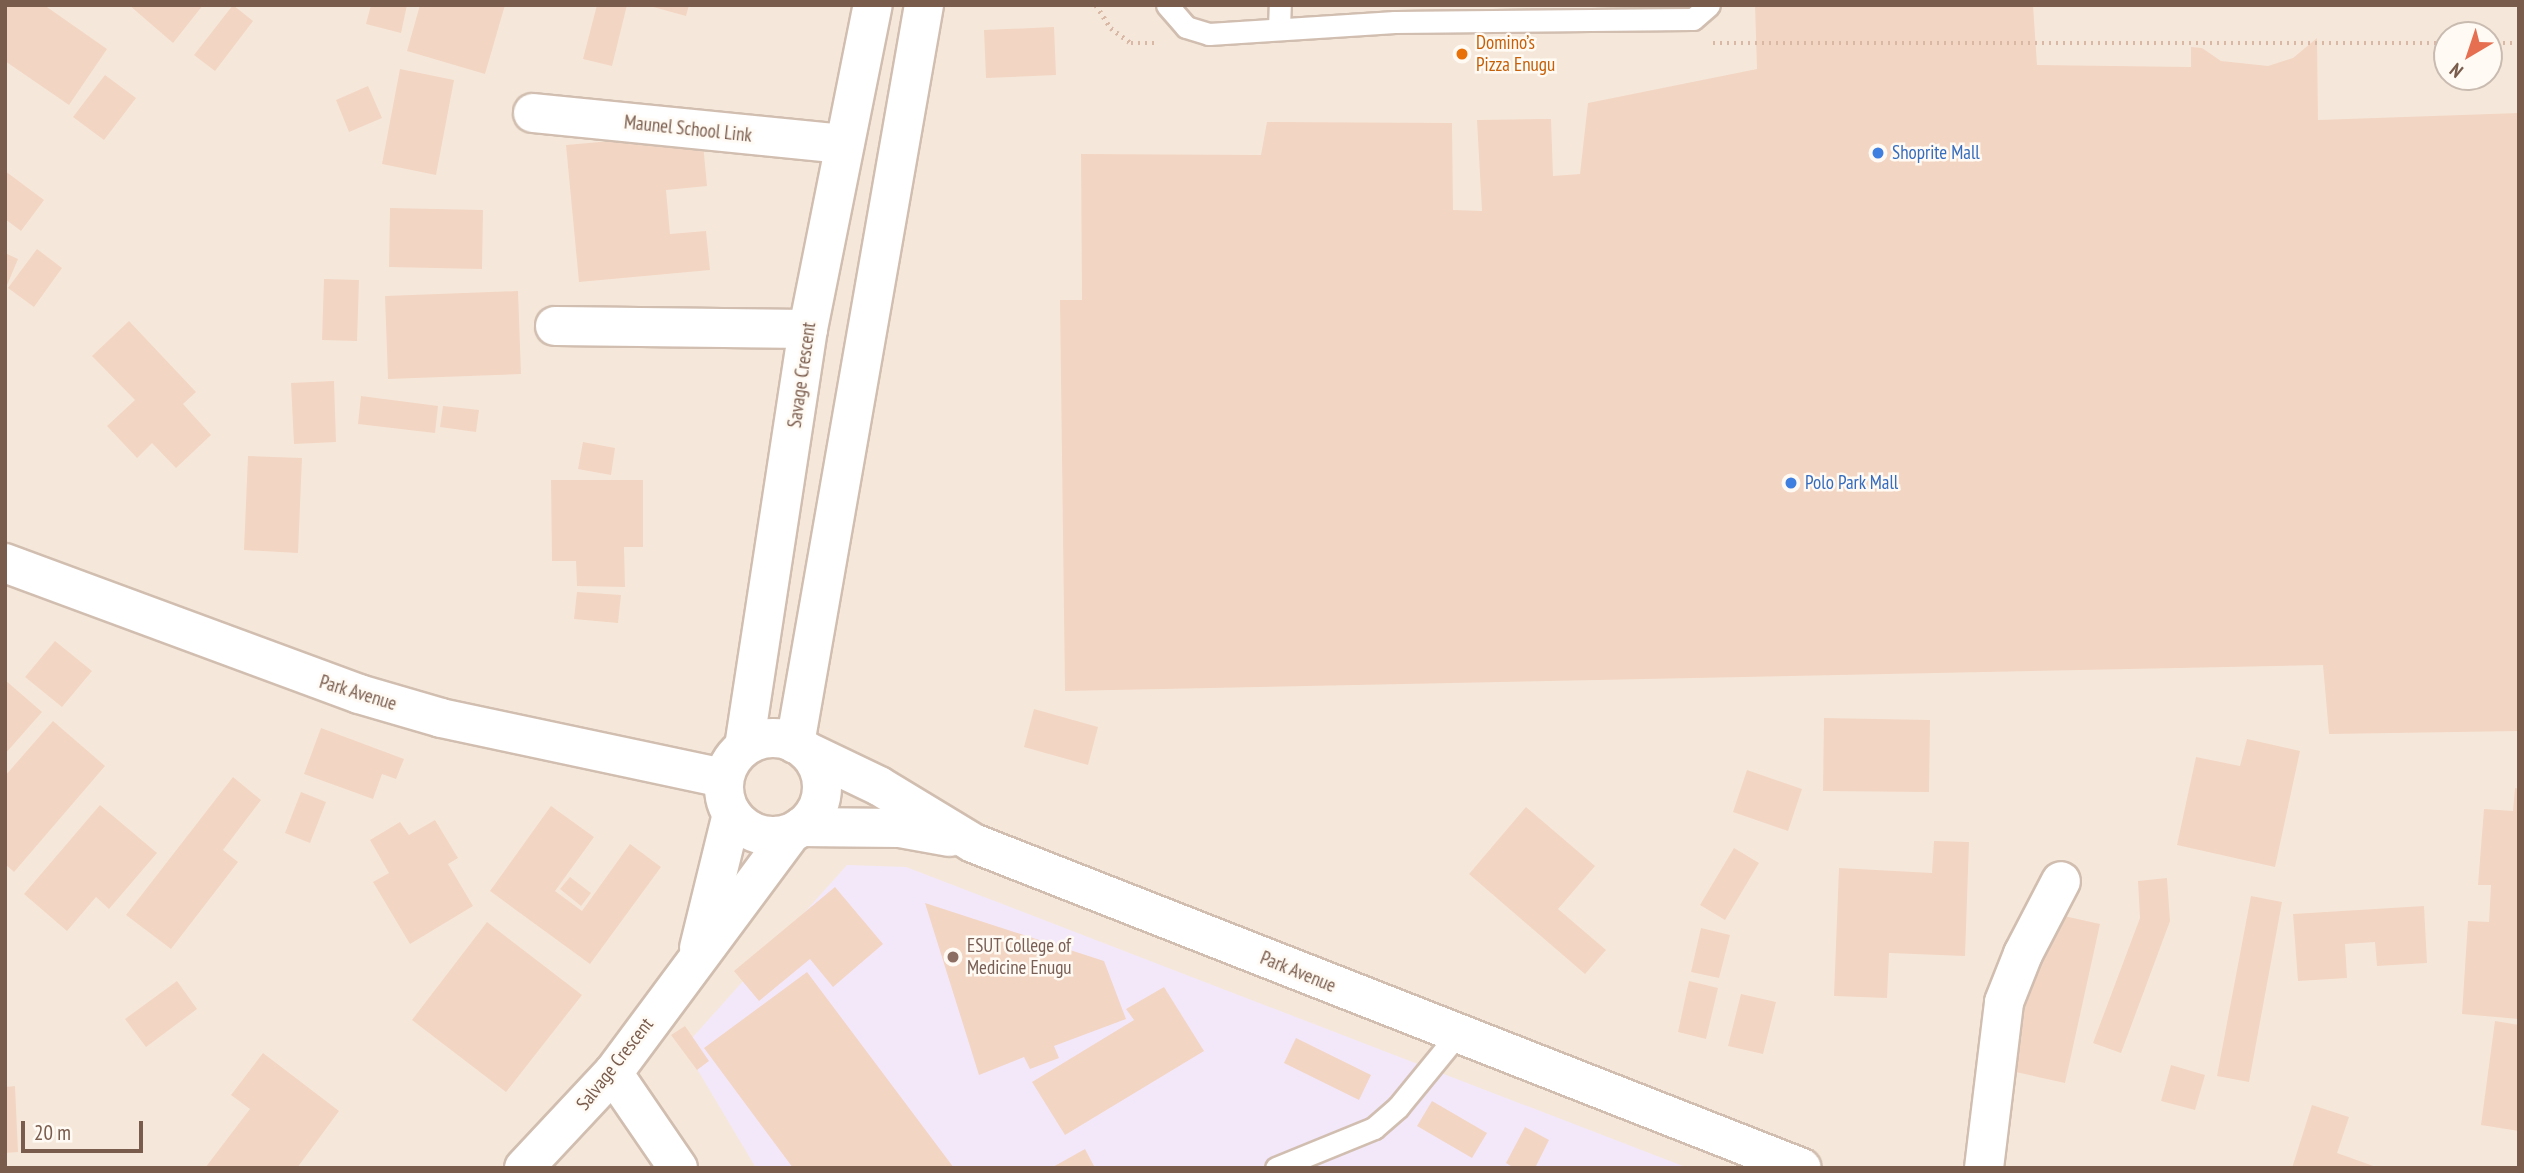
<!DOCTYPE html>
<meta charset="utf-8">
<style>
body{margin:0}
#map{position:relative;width:2524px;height:1173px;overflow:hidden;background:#fdf6ec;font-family:"PT Sans Narrow",sans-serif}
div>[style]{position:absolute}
.residential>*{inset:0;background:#f5e8da}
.education>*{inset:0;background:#f3e8fa}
.building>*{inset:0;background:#f3d5c3}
.path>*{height:4.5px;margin-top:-2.25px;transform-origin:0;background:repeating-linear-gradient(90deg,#d9b8a5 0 2px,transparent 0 7px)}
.roads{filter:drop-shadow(2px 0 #d1beb0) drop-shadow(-2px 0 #d1beb0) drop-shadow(0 2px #d1beb0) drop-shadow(0 -2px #d1beb0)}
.service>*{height:21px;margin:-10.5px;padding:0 10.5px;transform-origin:10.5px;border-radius:10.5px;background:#fff}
.minor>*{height:38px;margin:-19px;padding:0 19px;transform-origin:19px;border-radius:19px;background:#fff}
.tertiary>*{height:38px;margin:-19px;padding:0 19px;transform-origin:19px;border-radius:19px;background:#fff}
.secondary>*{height:38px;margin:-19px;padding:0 19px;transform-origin:19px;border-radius:19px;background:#fff}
.secondary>.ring{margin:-19px;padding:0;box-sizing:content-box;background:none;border:38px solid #fff;border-radius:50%}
.dots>*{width:19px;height:19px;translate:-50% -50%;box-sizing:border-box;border:4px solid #fffaf3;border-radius:50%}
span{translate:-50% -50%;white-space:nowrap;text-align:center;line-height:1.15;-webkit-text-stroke:5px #fffaf3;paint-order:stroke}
.food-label{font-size:19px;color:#c56008}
.left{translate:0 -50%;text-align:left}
.street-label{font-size:19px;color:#7a5c4d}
.shop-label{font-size:19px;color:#366cbe}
.education-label{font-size:19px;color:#785e54}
.frame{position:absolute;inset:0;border:7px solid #7a5c4d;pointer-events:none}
.north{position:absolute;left:2433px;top:21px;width:70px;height:70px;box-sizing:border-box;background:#fffaf3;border:2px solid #cabbb1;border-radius:50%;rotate:219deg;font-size:19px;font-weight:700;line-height:28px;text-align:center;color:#7a5c4d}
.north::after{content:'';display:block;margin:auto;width:24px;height:32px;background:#e76f51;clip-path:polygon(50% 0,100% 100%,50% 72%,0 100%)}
.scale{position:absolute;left:21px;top:1121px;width:122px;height:32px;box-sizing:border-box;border:4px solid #7a5c4d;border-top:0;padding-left:9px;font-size:21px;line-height:24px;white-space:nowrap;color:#7a5c4d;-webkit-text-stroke:5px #fffaf3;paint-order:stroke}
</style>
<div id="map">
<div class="residential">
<div style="clip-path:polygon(evenodd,5px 5px,2519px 5px,2519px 1168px,5px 1168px,5px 5px,2447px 35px,2489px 35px,2489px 77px,2447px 77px,2447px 35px)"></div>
</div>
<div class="education">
<div style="clip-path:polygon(847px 865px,906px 867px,1688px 1168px,756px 1168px,684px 1047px)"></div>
</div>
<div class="building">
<div style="clip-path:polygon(5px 5px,44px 5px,107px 49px,69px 105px,5px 61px)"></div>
<div style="clip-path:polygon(129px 5px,203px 5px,173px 43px)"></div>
<div style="clip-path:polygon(233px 5px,253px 21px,215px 71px,194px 55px)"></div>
<div style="clip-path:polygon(371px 5px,407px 5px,401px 33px,366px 24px)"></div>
<div style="clip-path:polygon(420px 5px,505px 5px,485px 74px,407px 51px)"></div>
<div style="clip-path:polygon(597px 5px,627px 5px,612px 66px,583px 59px)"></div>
<div style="clip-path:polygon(646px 5px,689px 5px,686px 16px)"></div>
<div style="clip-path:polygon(1755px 5px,2033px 5px,2037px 65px,2191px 67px,2191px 47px,2202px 48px,2221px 61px,2268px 66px,2293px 58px,2317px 38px,2318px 120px,2519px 113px,2519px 731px,2329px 734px,2323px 665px,1065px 691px,1060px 300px,1082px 300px,1081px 154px,1261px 155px,1267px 122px,1452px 123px,1453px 210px,1482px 211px,1477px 120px,1551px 119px,1553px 176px,1580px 174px,1588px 103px,1757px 69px)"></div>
<div style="clip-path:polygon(1054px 27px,1056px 75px,986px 78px,984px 30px)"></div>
<div style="clip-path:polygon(400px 69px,454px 80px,436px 175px,382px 164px)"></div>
<div style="clip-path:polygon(105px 75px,136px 98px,104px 140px,73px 117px)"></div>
<div style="clip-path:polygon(368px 86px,382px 118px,349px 132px,336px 100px)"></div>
<div style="clip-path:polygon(702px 133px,707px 186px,666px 190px,670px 234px,706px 231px,710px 270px,579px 282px,566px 145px)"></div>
<div style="clip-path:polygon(5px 171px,44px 200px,21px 231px,5px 219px)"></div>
<div style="clip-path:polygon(390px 208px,483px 210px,482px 269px,389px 267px)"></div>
<div style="clip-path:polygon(37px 249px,62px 268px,34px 307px,8px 288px)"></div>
<div style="clip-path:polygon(5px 253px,18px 259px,5px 290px)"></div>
<div style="clip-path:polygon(324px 279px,359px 280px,357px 341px,322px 340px)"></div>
<div style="clip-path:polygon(518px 291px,521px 374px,388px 379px,385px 296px)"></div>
<div style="clip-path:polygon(129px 321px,196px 392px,183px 404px,211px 435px,176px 468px,152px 443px,137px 458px,107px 426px,135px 400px,92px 356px)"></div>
<div style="clip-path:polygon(334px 381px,336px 442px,294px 444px,291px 383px)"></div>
<div style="clip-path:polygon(361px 396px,438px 406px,435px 433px,358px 424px)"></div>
<div style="clip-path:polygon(443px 406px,479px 410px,476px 432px,440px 427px)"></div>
<div style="clip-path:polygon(583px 442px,615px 448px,611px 475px,578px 469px)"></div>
<div style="clip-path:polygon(248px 456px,302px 458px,298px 553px,244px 550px)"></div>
<div style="clip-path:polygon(551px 480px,643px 480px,643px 547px,624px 547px,625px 587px,577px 586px,576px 561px,552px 561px)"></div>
<div style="clip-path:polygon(577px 592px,621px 595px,618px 623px,574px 619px)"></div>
<div style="clip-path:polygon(55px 641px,92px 671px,62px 707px,25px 677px)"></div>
<div style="clip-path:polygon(5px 680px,42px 712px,5px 754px)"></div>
<div style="clip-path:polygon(1034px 709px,1098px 727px,1088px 765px,1024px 747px)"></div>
<div style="clip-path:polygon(1824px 718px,1930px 720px,1929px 792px,1823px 791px)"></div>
<div style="clip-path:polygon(53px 721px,105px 766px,14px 872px,5px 864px,5px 776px)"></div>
<div style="clip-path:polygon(321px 728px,404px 759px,396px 779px,382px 774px,373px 799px,304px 774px)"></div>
<div style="clip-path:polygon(2247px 739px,2300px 751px,2275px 867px,2177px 845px,2196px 757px,2240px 766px)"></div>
<div style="clip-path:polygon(1747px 770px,1802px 789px,1788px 831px,1733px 812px)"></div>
<div style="clip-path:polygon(233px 777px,261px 800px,223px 850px,238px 862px,171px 949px,126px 915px)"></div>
<div style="clip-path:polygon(2515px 788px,2519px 789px,2519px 1019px,2462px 1014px,2468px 921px,2489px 922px,2491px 885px,2478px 885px,2484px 809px,2513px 811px)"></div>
<div style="clip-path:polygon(301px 792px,326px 802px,310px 843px,285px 833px)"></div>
<div style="clip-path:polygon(100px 805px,157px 853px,109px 909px,96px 897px,67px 931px,24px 894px)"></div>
<div style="clip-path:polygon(551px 806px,594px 837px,555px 891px,582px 911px,630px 844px,661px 867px,590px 964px,490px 891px)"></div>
<div style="clip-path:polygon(1526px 807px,1595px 866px,1558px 909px,1606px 950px,1585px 974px,1469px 874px)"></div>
<div style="clip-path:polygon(435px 820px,458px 858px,448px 864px,473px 906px,410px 944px,373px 882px,389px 873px,370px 840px,400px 822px,409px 835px)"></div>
<div style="clip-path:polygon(1934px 841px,1969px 842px,1965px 956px,1889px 953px,1887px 998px,1834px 996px,1839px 868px,1932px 873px)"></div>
<div style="clip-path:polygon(1734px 848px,1759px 863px,1725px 920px,1700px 905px)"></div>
<div style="clip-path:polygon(570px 877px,591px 893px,581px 906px,560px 889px)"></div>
<div style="clip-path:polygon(2167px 878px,2170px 921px,2121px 1053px,2093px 1043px,2140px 918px,2138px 881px)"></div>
<div style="clip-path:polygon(835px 887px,883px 944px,833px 987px,810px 959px,759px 1001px,734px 971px)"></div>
<div style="clip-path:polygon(2251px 896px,2282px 902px,2249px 1082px,2217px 1076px)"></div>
<div style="clip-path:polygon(925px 903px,1104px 961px,1126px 1019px,1054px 1046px,1059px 1058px,1030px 1069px,1024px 1057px,979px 1075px)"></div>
<div style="clip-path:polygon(2424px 906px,2427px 963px,2377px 966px,2375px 942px,2345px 944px,2347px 978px,2298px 981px,2293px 914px)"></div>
<div style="clip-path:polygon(2046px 912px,2100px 924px,2065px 1083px,2011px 1071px)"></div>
<div style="clip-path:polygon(487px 922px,582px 995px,506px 1092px,412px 1020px)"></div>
<div style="clip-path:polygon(1701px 928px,1730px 935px,1719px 978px,1691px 972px)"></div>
<div style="clip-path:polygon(807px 972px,954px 1168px,793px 1168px,704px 1048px)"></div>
<div style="clip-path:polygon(177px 981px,197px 1009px,146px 1047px,125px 1019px)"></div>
<div style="clip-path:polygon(1689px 981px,1718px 988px,1706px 1039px,1678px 1032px)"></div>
<div style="clip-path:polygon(1164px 987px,1204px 1051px,1065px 1135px,1032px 1082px,1134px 1020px,1126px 1009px)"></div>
<div style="clip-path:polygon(1741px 994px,1776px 1002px,1763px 1054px,1728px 1046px)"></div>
<div style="clip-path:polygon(2495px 1021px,2519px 1025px,2519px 1131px,2481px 1125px)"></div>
<div style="clip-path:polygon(685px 1026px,709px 1061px,697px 1070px,671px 1035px)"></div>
<div style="clip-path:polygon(1296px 1038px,1371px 1075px,1359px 1100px,1284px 1063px)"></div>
<div style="clip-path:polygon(263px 1053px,339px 1111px,297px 1168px,205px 1168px,250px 1109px,231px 1095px)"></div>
<div style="clip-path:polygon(2171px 1065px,2205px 1075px,2195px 1110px,2161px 1101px)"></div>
<div style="clip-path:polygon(15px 1086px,18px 1152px,5px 1153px,5px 1087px)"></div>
<div style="clip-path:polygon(1432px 1101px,1487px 1133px,1472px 1158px,1417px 1126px)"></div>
<div style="clip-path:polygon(2312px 1105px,2349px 1117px,2337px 1153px,2379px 1168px,2292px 1168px)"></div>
<div style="clip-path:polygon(1525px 1127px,1549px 1140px,1535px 1168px,1514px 1168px,1506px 1163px)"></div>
<div style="clip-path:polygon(1085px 1149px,1095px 1168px,1051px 1168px)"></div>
</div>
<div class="path">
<div style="left:1096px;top:5px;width:27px;rotate:57deg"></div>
<div style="left:1111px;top:28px;width:25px;rotate:37deg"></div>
<div style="left:1131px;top:43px;width:27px"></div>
<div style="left:1713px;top:43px;width:734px"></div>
<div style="left:2489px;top:43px;width:30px"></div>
</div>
<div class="roads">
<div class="service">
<div style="left:1167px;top:5px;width:29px;rotate:49deg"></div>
<div style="left:1186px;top:27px;width:24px;rotate:17deg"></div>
<div style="left:1209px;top:34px;width:186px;rotate:-3.7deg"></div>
<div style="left:1395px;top:22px;width:298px;rotate:-0.6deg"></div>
<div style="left:1693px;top:19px;width:21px;rotate:-41deg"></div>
<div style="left:1279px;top:28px;width:23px;rotate:-88deg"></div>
<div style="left:1276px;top:1168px;width:106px;rotate:-22.2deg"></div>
<div style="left:1374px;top:1128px;width:32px;rotate:-41deg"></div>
<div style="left:1398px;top:1107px;width:93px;rotate:-50.7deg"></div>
</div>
<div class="minor">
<div style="left:533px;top:113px;width:313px;rotate:5.7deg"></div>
<div style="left:555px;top:326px;width:253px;rotate:0.7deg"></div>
<div style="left:613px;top:1073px;width:115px;rotate:55.6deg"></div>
<div style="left:1984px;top:1168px;width:167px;rotate:-83.1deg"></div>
<div style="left:2004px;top:1002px;width:52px;rotate:-68.4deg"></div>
<div style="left:2023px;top:954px;width:82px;rotate:-62.5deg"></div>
</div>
<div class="tertiary">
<div style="left:5px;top:563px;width:377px;rotate:20.3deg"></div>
<div style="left:359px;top:694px;width:85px;rotate:16.3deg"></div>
<div style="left:441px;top:718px;width:289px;rotate:12deg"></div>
<div style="left:806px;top:751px;width:81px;rotate:25.6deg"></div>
<div style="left:879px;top:786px;width:110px;rotate:31.2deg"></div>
<div style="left:973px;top:843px;width:890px;rotate:21.41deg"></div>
<div style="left:801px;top:827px;width:98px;rotate:0.6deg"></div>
<div style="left:899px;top:828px;width:51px;rotate:10.2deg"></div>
</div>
<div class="secondary">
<div class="ring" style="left:724px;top:738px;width:60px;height:60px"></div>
<div style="left:795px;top:744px;width:750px;rotate:-80.1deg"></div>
<div style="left:744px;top:747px;width:423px;rotate:-81.3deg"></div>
<div style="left:808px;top:329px;width:330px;rotate:-78.7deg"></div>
<div style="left:699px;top:948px;width:138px;rotate:-76.2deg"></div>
<div style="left:524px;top:1168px;width:130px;rotate:-46.9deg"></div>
<div style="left:613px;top:1073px;width:299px;rotate:-53.4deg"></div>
</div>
</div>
<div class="dots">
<div style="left:1462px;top:54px;background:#e8710a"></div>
<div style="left:1878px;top:153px;background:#3f7fe0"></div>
<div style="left:1791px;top:483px;background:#3f7fe0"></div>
<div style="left:953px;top:957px;background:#8d6e63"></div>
</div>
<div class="food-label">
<span class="left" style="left:1476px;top:54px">Domino’s<br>Pizza Enugu</span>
</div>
<div class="street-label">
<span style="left:688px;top:129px;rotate:6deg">Maunel School Link</span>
<span style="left:802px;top:375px;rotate:-82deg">Savage Crescent</span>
<span style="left:358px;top:693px;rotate:17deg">Park Avenue</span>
<span style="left:1298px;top:972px;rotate:22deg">Park Avenue</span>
<span style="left:615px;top:1064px;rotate:-52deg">Salvage Crescent</span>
</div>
<div class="shop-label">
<span class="left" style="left:1892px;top:153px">Shoprite Mall</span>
<span class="left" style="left:1805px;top:483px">Polo Park Mall</span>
</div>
<div class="education-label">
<span class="left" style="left:967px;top:957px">ESUT College of<br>Medicine Enugu</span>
</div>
<div class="frame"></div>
<div class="north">N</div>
<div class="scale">20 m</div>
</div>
